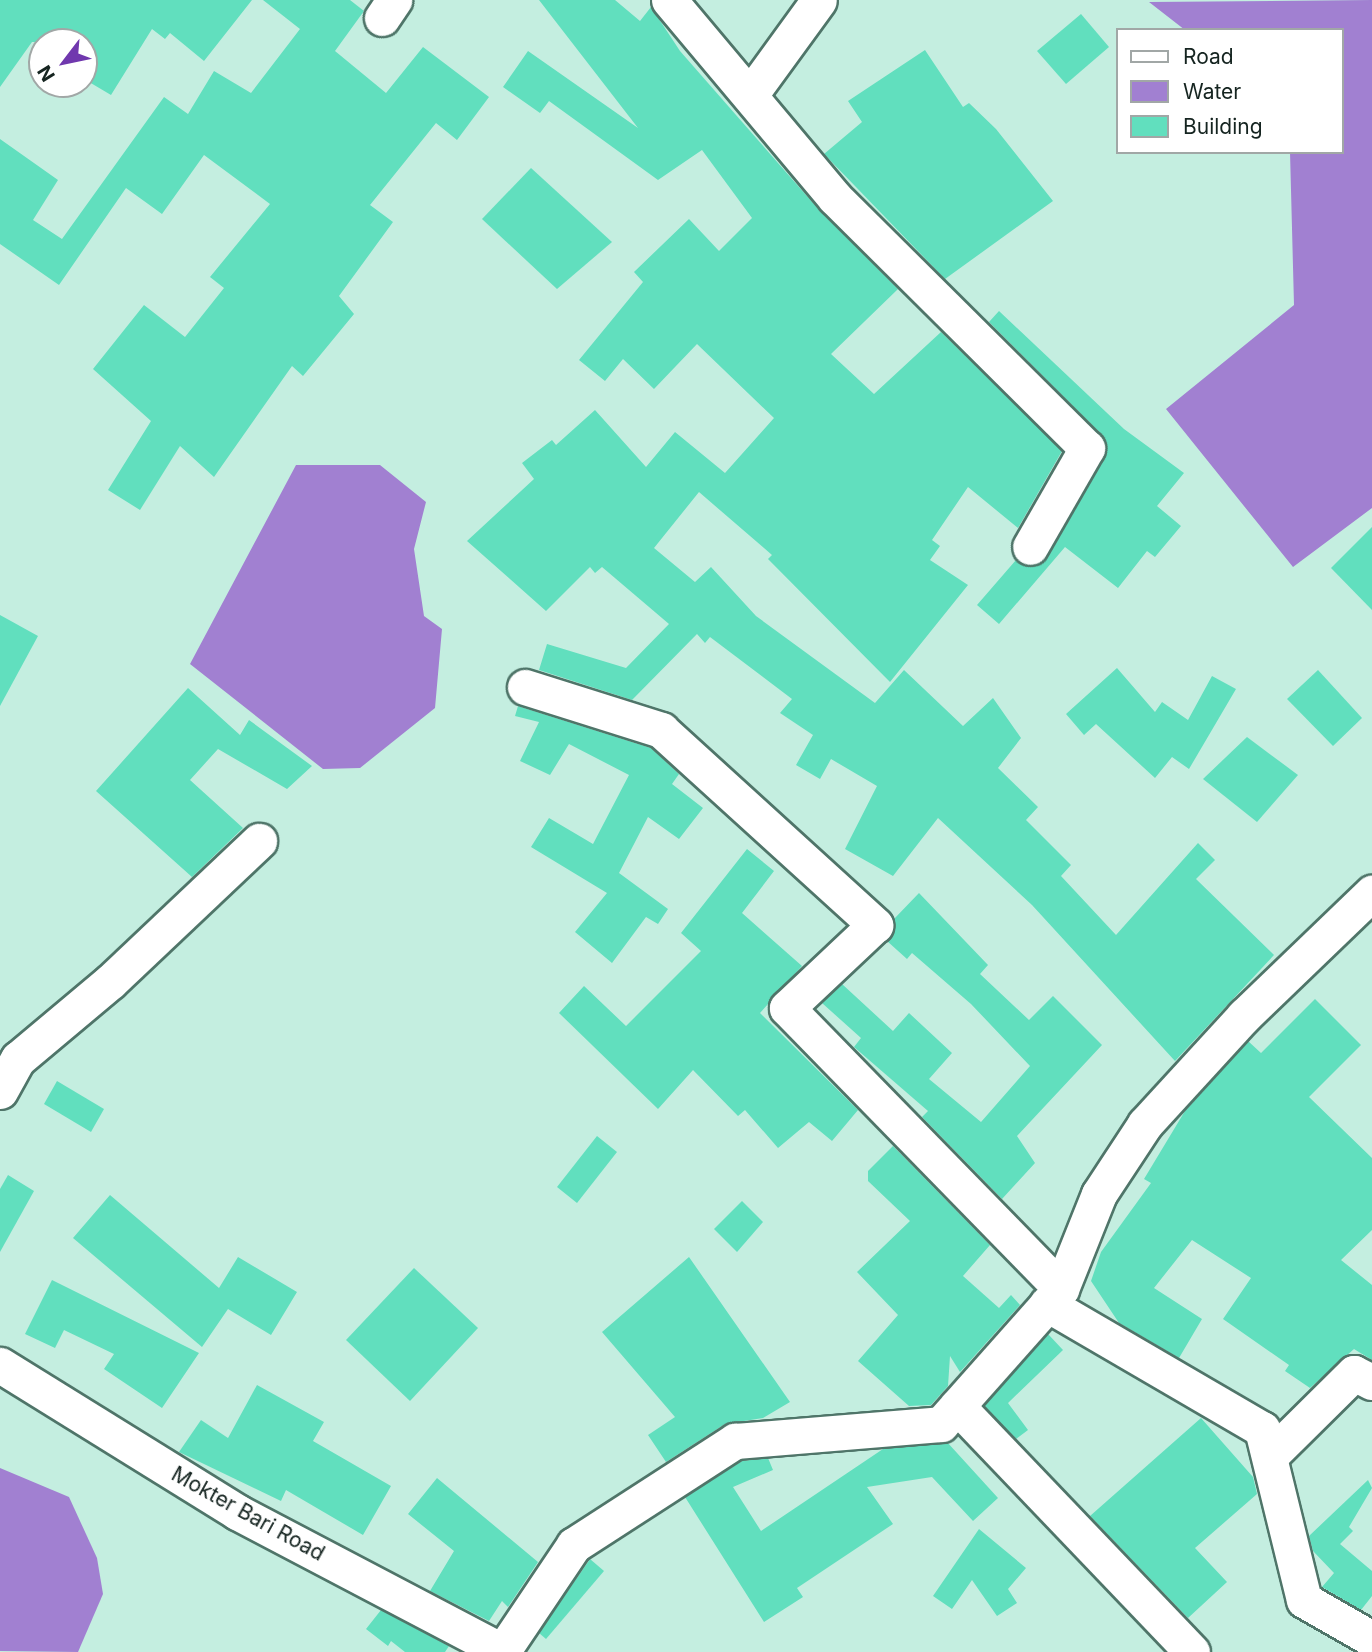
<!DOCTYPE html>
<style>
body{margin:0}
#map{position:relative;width:1372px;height:1652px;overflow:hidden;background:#c4eee0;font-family:Inter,sans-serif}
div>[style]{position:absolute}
.water>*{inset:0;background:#a180d1}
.building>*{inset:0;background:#61dfbe}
.roads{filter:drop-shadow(2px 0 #4f7569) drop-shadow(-2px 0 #4f7569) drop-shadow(0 2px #4f7569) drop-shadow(0 -2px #4f7569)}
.minor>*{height:35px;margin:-17.5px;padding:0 17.5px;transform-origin:17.5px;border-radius:17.5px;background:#fff}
span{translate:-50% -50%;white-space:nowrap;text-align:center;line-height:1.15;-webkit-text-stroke:5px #fff;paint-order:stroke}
.street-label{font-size:21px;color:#152420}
.legend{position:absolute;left:1116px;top:28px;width:228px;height:126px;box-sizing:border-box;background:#fff;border:2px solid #a1a7a6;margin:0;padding:9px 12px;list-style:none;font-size:21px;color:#152420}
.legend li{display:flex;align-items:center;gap:14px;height:35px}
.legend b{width:35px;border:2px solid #a1a7a6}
.north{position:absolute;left:28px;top:28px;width:70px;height:70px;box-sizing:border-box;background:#fff;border:2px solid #a1a7a6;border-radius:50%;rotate:238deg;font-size:19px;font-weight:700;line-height:28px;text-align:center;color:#152420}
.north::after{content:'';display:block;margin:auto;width:24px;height:32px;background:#7038ae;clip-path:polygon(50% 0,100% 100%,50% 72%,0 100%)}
</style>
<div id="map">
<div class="water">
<div style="clip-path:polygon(1372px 0,1372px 508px,1293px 567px,1166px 409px,1294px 305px,1290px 152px,1342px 152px,1342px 30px,1185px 30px,1149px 2px)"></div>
<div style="clip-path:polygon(296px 465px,380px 465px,426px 502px,414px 549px,424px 616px,442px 629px,435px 708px,360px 768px,323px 769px,190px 664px)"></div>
<div style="clip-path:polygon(0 1468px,69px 1497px,97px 1558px,103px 1594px,78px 1652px,0 1651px)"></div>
</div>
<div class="building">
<div style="clip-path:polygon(0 0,252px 0,204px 61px,170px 33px,165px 39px,152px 29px,111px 95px,84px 79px,84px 42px,32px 42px,0 87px)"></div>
<div style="clip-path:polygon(263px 0,350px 0,364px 11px,335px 51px,386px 93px,423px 47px,489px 97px,457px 140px,436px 123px,370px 205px,393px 222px,339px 296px,354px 314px,303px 376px,292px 366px,214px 477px,180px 446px,140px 510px,108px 490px,151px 421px,93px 369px,144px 305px,185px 337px,224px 288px,210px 277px,270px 204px,204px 155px,162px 214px,126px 188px,59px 285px,0 244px,0 139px,58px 180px,33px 220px,62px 239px,164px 97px,188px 114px,214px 71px,251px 93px,300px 29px)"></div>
<div style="clip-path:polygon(539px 0,615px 0,640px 21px,651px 7px,680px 51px,820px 211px,898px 289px,831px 354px,874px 394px,941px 332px,1062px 451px,1018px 528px,968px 487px,932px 540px,940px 546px,930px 560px,968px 585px,890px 682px,768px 559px,772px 555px,699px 492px,654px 548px,695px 582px,711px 567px,756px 616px,875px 703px,904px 670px,963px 726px,993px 698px,1021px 738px,998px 768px,1038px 807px,1026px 820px,1071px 865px,1061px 876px,1116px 935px,1198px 843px,1215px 860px,1196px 879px,1274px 955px,1175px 1061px,1032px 905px,938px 818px,893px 876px,845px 849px,877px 786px,831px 759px,820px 779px,796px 765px,813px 735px,780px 713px,792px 699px,710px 637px,705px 643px,697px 634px,632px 700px,539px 670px,547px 644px,626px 668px,669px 624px,602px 567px,595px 573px,590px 567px,546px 611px,467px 541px,534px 479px,522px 463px,552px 440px,556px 445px,595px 410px,646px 467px,675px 432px,725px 473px,774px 418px,697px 344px,654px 389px,623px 359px,605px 381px,579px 360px,643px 282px,634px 272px,689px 219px,719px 251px,752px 218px,702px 150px,658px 180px,549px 101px,540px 113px,503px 87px,528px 51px,638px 128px)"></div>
<div style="clip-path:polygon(1081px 14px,1109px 47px,1066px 84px,1037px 51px)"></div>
<div style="clip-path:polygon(925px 50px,963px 107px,969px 103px,996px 129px,1053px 201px,945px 279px,824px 154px,862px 122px,848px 101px)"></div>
<div style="clip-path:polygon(531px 168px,612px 242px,557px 289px,482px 219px)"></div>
<div style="clip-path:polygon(999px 311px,1124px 429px,1184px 473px,1157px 506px,1181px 526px,1155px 557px,1147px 551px,1118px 588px,1065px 547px,999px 624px,977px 605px,1016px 560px,1031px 567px,1047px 558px,1107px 449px,1101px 434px,989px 322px)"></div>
<div style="clip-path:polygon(1372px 527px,1372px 610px,1331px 568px)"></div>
<div style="clip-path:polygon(0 615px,38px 636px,0 706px)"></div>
<div style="clip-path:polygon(1117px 668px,1155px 712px,1162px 702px,1188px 720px,1212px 676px,1236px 689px,1189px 769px,1172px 757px,1155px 778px,1096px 724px,1084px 735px,1066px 714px)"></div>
<div style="clip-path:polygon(1318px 670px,1362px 718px,1333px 746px,1287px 699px)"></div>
<div style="clip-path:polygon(188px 688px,240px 735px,249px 720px,312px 766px,287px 789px,218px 749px,190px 780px,243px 828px,192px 877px,96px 791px)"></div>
<div style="clip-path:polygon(518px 706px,651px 748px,679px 774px,672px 784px,703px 808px,679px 839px,648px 817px,619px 873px,668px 909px,658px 924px,646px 917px,612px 963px,575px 932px,607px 893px,531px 847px,549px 818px,593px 844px,629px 775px,569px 744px,550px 775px,520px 761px,539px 722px,515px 716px)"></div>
<div style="clip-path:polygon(1247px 737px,1298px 775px,1257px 822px,1203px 779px)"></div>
<div style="clip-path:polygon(747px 849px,774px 871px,742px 913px,802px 966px,760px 1013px,858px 1110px,832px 1141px,809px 1122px,778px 1148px,745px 1110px,738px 1116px,693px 1070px,658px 1109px,559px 1013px,584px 986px,626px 1026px,701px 951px,681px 933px)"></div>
<div style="clip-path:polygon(919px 893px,988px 965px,980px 974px,1029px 1020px,1053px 996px,1102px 1045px,1017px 1136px,1035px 1163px,1002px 1199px,922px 1117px,928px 1111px,854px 1047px,861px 1038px,822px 1003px,842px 984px,893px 1031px,909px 1013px,952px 1053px,929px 1079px,981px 1122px,1030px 1066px,971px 1004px,912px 953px,907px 959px,887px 941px,894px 919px)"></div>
<div style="clip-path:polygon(1315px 999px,1361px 1045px,1309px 1097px,1372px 1158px,1372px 1230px,1341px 1260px,1372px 1285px,1372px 1360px,1354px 1349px,1310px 1388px,1285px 1371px,1289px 1365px,1223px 1319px,1251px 1278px,1192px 1240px,1154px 1288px,1202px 1319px,1179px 1358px,1119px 1323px,1091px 1281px,1101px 1252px,1151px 1183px,1144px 1179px,1185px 1111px,1248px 1041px,1261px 1053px)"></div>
<div style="clip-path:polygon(57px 1081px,104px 1109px,91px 1132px,44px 1104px)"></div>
<div style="clip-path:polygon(597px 1136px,617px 1152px,577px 1203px,557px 1187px)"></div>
<div style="clip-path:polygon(893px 1146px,990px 1245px,963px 1276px,999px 1308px,1011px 1295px,1020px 1305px,960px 1372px,950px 1356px,948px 1386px,931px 1405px,909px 1406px,858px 1361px,898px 1315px,857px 1272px,910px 1221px,868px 1181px,868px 1171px)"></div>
<div style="clip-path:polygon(8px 1175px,34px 1191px,0 1252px,0 1189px)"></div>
<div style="clip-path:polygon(110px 1195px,219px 1288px,238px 1257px,297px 1292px,271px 1335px,228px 1309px,202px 1347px,73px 1238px)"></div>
<div style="clip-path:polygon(742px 1201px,763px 1222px,737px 1252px,714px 1229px)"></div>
<div style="clip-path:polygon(689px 1257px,790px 1402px,763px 1418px,725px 1424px,666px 1462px,648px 1435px,675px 1417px,602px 1332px)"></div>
<div style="clip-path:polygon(414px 1268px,478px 1328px,410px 1401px,346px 1340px)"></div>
<div style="clip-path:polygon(52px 1280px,199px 1353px,162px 1408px,104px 1369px,114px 1354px,64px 1330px,55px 1348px,25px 1334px)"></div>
<div style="clip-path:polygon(1048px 1334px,1063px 1350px,1008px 1403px,1028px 1430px,1016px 1439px,984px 1406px)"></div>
<div style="clip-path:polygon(257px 1385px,324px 1422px,313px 1441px,391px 1486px,363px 1535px,286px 1490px,281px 1501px,179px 1452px,201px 1420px,228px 1438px)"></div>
<div style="clip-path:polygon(1201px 1418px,1253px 1477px,1257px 1494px,1195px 1548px,1227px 1582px,1188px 1618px,1090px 1516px)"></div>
<div style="clip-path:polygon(947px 1442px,998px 1498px,973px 1521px,932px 1477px,867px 1487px,893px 1524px,797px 1588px,803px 1597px,764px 1622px,685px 1497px,742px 1461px,768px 1458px,773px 1470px,733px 1487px,761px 1531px,883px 1449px)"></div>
<div style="clip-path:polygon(437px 1478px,538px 1562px,508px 1607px,502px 1601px,489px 1621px,430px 1591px,454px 1551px,408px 1514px)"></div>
<div style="clip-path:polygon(1368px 1480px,1372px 1488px,1349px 1527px,1353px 1531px,1340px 1544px,1372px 1571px,1372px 1596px,1361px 1610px,1322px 1587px,1334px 1573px,1313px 1551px,1309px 1536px)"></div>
<div style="clip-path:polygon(979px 1529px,1026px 1568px,1008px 1589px,1017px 1603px,997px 1616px,972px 1580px,952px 1609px,933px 1596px)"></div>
<div style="clip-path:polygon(590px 1559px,604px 1571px,546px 1639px,539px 1633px)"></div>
<div style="clip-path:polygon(381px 1610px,449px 1646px,445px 1652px,405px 1652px,391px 1641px,388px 1646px,366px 1629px)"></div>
</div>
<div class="roads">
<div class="minor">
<div style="left:669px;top:0;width:258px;rotate:50deg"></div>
<div style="left:835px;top:198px;width:355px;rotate:44.8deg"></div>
<div style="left:1087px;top:448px;width:114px;rotate:119.9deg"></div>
<div style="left:382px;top:18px;width:22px;rotate:-56deg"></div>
<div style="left:750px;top:95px;width:117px;rotate:-54deg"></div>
<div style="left:525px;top:687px;width:143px;rotate:17.5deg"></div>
<div style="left:661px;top:730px;width:290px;rotate:42.3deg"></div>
<div style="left:875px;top:925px;width:121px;rotate:136.7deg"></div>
<div style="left:787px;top:1008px;width:392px;rotate:45.7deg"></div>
<div style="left:0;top:1091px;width:37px;rotate:-61deg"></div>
<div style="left:18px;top:1059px;width:121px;rotate:-40deg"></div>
<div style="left:111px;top:981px;width:204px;rotate:-43.4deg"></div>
<div style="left:1047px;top:1304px;width:249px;rotate:30.2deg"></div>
<div style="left:1262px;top:1429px;width:176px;rotate:76.2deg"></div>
<div style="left:1304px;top:1600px;width:78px;rotate:29.8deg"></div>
<div style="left:0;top:1365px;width:279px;rotate:31.8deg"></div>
<div style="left:237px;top:1512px;width:301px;rotate:27.7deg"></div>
<div style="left:957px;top:1406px;width:340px;rotate:46.3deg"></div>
<div style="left:1270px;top:1456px;width:118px;rotate:-44.7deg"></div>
<div style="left:1354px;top:1373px;width:20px;rotate:27deg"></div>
<div style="left:502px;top:1652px;width:129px;rotate:-56.1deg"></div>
<div style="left:574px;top:1545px;width:192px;rotate:-32.9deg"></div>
<div style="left:735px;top:1441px;width:207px;rotate:-4.7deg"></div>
<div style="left:941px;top:1424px;width:181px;rotate:-48.4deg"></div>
<div style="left:1061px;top:1289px;width:102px;rotate:-68.2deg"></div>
<div style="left:1099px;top:1194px;width:84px;rotate:-56.7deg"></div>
<div style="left:1145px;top:1124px;width:147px;rotate:-47.5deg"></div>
<div style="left:1244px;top:1016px;width:178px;rotate:-43.9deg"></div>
</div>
</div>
<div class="street-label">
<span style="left:248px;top:1514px;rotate:29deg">Mokter Bari Road</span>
</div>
<ul class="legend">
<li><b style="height:9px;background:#fff"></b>Road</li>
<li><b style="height:19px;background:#a180d1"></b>Water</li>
<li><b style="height:19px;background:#61dfbe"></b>Building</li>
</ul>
<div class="north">N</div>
</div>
